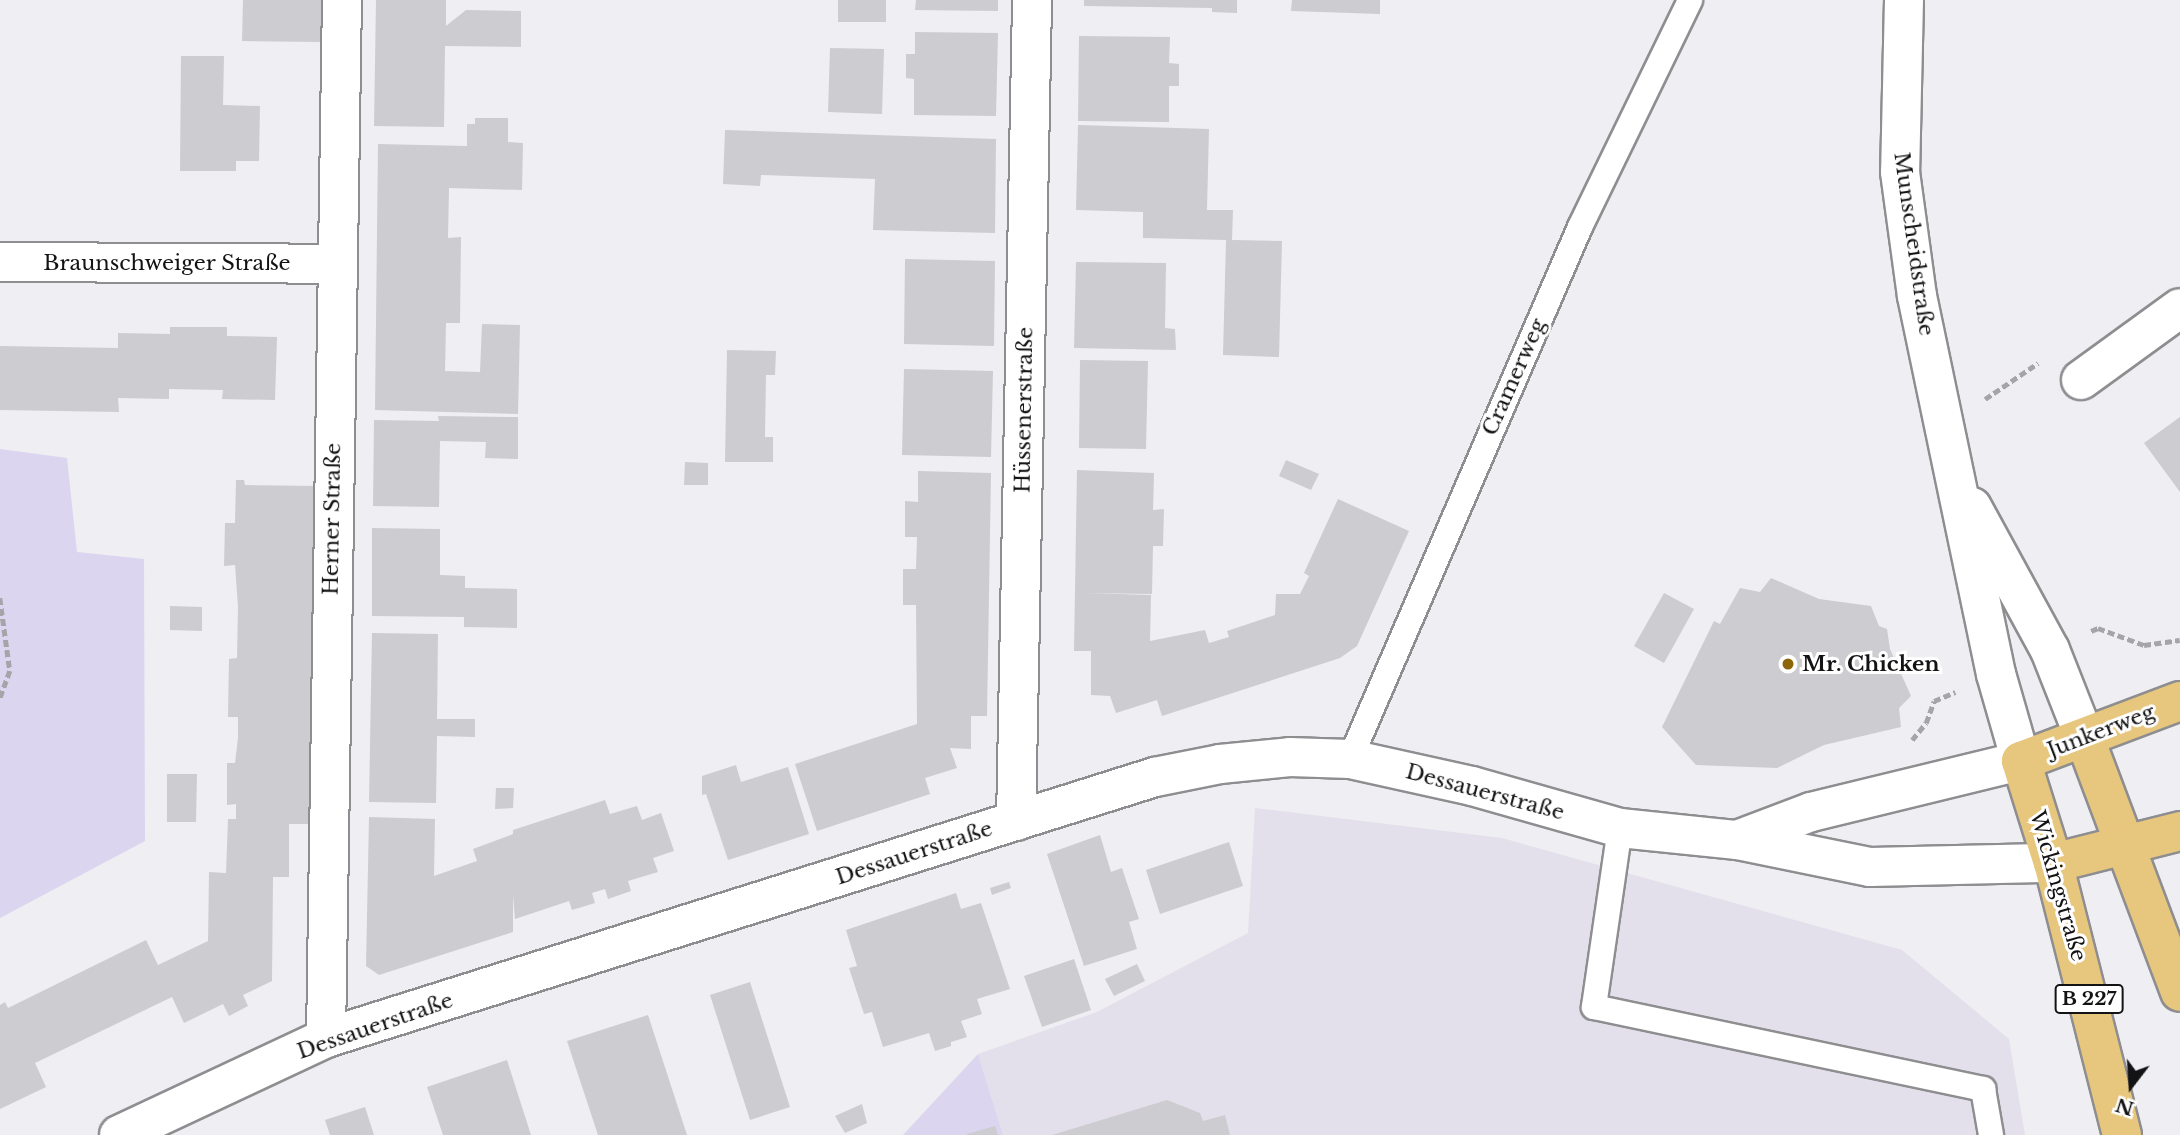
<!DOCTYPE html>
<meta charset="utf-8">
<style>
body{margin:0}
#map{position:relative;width:2180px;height:1135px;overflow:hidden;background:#efeef2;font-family:"Libre Baskerville",serif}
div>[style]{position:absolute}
.built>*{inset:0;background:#e3e0ec}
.green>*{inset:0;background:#dbd5f0}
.building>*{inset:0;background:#cdccd0}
.path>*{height:4.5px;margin-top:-2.25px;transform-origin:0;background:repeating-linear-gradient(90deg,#a5a4a8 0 7px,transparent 0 10.5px)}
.roads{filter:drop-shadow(2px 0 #8e8e91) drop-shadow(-2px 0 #8e8e91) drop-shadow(0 2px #8e8e91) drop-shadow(0 -2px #8e8e91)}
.service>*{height:24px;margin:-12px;padding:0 12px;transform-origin:12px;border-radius:12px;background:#fff}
.minor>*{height:38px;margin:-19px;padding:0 19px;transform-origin:19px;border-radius:19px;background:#fff}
.secondary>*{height:38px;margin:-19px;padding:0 19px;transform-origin:19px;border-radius:19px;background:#fff}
.primary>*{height:38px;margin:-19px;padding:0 19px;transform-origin:19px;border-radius:19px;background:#e7c67d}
.dots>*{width:19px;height:19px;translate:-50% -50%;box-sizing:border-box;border:4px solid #fff;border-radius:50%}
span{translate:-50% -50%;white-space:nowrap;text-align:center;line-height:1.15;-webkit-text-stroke:6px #fff;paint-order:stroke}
.shield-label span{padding:2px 5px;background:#fff;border:2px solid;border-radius:5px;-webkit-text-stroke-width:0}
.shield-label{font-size:19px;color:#131214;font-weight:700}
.street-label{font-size:21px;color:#131214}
.poi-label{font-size:21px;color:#131214;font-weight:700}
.left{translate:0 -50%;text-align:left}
.north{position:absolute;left:2096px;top:1051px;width:70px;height:70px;-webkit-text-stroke:5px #fff;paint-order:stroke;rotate:197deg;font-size:19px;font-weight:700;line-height:28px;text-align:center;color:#131214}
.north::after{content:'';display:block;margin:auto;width:24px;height:32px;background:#131214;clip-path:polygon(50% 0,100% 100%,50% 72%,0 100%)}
</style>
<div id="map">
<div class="built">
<div style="clip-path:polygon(1255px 808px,1502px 838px,1902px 950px,2009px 1039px,2025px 1135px,1003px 1135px,978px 1054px,1097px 1012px,1248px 933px)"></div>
</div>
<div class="green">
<div style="clip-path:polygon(0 449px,67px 458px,77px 552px,144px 559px,145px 841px,0 918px)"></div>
<div style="clip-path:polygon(978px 1054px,1003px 1135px,903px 1135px)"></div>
</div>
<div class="building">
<div style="clip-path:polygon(243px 0,323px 0,323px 42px,242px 41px)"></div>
<div style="clip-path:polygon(376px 0,446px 0,446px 26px,466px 10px,521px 11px,521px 47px,445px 46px,444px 127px,374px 126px)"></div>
<div style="clip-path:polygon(838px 0,886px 0,886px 22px,838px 22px)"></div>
<div style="clip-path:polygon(916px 0,998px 0,998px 11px,915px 10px)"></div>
<div style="clip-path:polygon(1084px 0,1237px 0,1237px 13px,1212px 12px,1212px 8px,1084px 6px)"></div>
<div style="clip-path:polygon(1292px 0,1380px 0,1380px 14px,1291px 11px)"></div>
<div style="clip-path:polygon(915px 32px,998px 33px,996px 116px,914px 115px,914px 79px,906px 78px,906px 54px,915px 54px)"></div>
<div style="clip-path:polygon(1079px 36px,1170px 37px,1169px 63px,1179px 64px,1179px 86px,1169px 86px,1169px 122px,1078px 121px)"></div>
<div style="clip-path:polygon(830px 48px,884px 49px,882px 114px,828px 112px)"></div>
<div style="clip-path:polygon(181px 56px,224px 56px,223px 105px,260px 106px,259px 161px,236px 161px,236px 171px,180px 171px)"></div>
<div style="clip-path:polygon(475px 118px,508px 118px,508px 142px,523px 143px,522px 190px,449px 188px,448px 238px,461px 237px,460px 323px,446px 323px,445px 371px,480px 372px,482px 324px,520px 325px,518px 414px,375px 410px,378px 144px,467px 146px,467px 124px,475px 124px)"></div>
<div style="clip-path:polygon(1078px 125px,1209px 129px,1207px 210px,1233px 210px,1232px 240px,1282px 241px,1279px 357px,1223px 355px,1226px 240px,1143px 238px,1143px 212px,1076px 210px)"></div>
<div style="clip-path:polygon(725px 130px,996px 139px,995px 233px,873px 230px,875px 179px,761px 175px,760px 186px,723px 184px)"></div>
<div style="clip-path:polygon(905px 259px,995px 261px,994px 346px,904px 344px)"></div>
<div style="clip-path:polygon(1076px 262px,1166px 263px,1165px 328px,1175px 329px,1176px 350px,1074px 348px)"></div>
<div style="clip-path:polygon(170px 327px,227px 327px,227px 336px,277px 337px,275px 400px,222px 399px,223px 390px,169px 389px,169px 399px,118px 398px,119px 412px,0 410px,0 346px,118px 348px,118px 333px,170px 334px)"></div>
<div style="clip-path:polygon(727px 350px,776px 351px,775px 375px,766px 375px,765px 437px,773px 437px,773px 462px,725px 462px)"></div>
<div style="clip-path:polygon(1080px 360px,1148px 361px,1146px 449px,1079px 448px)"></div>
<div style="clip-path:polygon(904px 369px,993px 371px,991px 457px,902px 455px)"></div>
<div style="clip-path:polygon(438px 416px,518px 417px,518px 459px,485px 458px,486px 442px,440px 441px,439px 507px,373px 506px,374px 420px,439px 421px)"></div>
<div style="clip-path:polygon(2180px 417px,2180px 492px,2144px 443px)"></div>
<div style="clip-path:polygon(1286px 460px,1319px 474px,1311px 490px,1279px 476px)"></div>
<div style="clip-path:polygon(685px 462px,708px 463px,708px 485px,684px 485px)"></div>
<div style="clip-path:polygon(1077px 470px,1154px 473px,1153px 510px,1164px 509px,1163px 546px,1153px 546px,1152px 594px,1084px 593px,1151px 595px,1150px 641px,1205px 630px,1209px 643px,1229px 637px,1227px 631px,1275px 615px,1276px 594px,1300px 594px,1309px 576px,1304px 573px,1338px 499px,1409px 531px,1357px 646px,1340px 658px,1162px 716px,1157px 700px,1116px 713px,1110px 696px,1091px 695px,1091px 651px,1074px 651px)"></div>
<div style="clip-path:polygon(918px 471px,991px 473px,987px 716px,971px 716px,971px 749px,950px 748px,957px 768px,925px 778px,930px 794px,817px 831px,795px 764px,917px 724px,916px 605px,903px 605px,903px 569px,916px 569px,917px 537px,905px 537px,905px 501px,918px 502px)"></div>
<div style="clip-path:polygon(236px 480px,244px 480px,245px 485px,317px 486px,312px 824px,289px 824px,289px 877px,273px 877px,272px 981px,243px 995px,248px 1006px,229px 1016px,223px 1004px,184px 1023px,172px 997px,35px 1063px,46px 1087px,0 1109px,0 1005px,5px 1002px,8px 1008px,146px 940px,158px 965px,208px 941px,209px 872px,226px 873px,228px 819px,236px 819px,236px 804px,227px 805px,227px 763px,235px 763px,238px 738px,238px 717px,228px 717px,229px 659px,237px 658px,238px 607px,235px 565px,224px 566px,225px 523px,235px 523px)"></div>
<div style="clip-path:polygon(372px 528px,440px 529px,440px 575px,465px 576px,465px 588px,517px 589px,517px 628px,464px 627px,464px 617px,372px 616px)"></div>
<div style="clip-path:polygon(1771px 578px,1819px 599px,1871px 606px,1879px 626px,1887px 629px,1890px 649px,1911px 696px,1899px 708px,1901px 727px,1824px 745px,1777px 768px,1696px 765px,1662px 727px,1714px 621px,1720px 624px,1740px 588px,1760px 592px)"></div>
<div style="clip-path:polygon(1664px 593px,1694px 609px,1664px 663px,1634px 646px)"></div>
<div style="clip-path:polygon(170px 606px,202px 607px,202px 631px,170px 630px)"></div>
<div style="clip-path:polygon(372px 633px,438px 634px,437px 719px,475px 719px,475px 737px,437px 736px,436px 803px,369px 802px)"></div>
<div style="clip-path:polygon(736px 765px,741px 782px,788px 767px,809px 834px,728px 860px,706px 794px,702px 795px,702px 776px)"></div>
<div style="clip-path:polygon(167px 774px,197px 774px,196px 822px,167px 822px)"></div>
<div style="clip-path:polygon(496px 788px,514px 788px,513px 808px,495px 809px)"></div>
<div style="clip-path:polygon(605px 800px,610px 814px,637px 806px,642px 820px,661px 813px,674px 851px,653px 858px,658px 872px,628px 881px,631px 891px,608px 899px,605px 889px,592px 893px,595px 903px,572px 910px,569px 901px,515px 919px,513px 895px,513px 932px,379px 975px,366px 966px,369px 817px,435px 819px,434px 876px,477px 861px,473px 849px,513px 834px,513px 830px)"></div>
<div style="clip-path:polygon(1100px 835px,1111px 872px,1122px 868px,1139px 919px,1129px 922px,1137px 949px,1084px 966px,1047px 854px)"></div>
<div style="clip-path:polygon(1229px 842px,1243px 886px,1160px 914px,1146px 870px)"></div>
<div style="clip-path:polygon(1009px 882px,1011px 888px,992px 895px,990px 888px)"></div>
<div style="clip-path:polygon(956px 893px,961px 909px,981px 903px,1010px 989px,977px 999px,982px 1014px,961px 1021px,967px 1037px,951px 1042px,951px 1046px,935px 1051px,929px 1033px,883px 1047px,872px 1012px,864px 1014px,849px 968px,857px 966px,846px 930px)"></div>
<div style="clip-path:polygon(1074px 959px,1091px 1010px,1042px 1027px,1024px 976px)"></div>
<div style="clip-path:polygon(1137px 964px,1145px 981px,1114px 996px,1105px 979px)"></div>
<div style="clip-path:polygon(750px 982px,790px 1107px,750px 1120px,710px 995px)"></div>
<div style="clip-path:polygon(648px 1015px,687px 1135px,598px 1135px,567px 1041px)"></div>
<div style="clip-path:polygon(507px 1060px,531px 1135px,443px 1135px,427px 1087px)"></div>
<div style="clip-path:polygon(1167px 1100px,1200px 1113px,1203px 1121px,1225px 1115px,1230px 1135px,1052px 1135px)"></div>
<div style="clip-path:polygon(862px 1104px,867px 1123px,845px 1133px,835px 1116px)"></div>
<div style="clip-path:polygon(365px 1107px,374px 1135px,330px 1135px,325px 1120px)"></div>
<div style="clip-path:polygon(995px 1126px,998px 1135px,967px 1135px,967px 1134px)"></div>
</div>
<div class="path">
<div style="left:1985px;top:399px;width:64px;rotate:-34.2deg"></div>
<div style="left:0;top:598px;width:74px;rotate:82.2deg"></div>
<div style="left:10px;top:671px;width:29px;rotate:110deg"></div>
<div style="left:2091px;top:631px;width:8px;rotate:-23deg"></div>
<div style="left:2098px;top:628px;width:49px;rotate:20.3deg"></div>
<div style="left:2144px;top:645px;width:36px;rotate:-8deg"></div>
<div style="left:1912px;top:740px;width:22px;rotate:-51deg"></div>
<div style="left:1926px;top:723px;width:23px;rotate:-70deg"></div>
<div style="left:1934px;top:701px;width:23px;rotate:-23deg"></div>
</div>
<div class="roads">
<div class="service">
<div style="left:1350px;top:759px;width:580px;rotate:-66.62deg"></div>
<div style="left:1580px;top:227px;width:252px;rotate:-64.1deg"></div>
<div style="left:1620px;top:828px;width:181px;rotate:98.3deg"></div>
<div style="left:1594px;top:1007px;width:398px;rotate:11.9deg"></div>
<div style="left:1983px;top:1089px;width:47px;rotate:80.1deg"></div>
</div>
<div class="minor">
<div style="left:0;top:262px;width:335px;rotate:0.3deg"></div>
<div style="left:2081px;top:380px;width:122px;rotate:-36deg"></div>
<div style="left:1016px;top:821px;width:821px;rotate:-88.88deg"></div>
<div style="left:1737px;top:840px;width:79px;rotate:-20.7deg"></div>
<div style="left:1811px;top:812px;width:216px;rotate:-13.7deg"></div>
<div style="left:326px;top:1038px;width:1038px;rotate:-89.12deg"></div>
<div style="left:119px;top:1135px;width:229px;rotate:-25.1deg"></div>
<div style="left:326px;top:1038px;width:869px;rotate:-17.48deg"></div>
<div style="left:1155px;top:777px;width:66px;rotate:-11.3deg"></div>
<div style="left:1220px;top:764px;width:70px;rotate:-5.7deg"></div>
<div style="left:1290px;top:757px;width:60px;rotate:1.9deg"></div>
<div style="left:1350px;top:759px;width:125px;rotate:12.5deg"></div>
<div style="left:1472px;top:786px;width:154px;rotate:15.8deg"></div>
<div style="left:1620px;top:828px;width:118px;rotate:5.9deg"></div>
<div style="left:1737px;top:840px;width:136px;rotate:11.5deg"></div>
<div style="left:1870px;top:867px;width:183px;rotate:-1.3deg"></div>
</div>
<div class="secondary">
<div style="left:1904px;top:0;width:172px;rotate:91.3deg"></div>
<div style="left:1900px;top:172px;width:125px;rotate:82.2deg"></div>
<div style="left:1917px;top:296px;width:386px;rotate:78.2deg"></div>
<div style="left:1996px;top:674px;width:91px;rotate:74deg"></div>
<div style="left:1972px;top:507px;width:163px;rotate:61.4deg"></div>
<div style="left:2050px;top:650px;width:96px;rotate:68.5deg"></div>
</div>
<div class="primary">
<div style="left:2085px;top:739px;width:270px;rotate:69.4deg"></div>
<div style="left:2053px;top:863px;width:131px;rotate:-14.1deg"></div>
<div style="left:2122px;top:1135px;width:281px;rotate:-104.2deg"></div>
<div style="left:2053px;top:863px;width:107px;rotate:-107.4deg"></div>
<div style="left:2021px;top:761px;width:170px;rotate:-20.7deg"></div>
</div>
</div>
<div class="dots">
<div style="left:1788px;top:664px;background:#8d6609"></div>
</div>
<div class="shield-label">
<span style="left:2089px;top:999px">B 227</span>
</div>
<div class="street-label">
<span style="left:1914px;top:244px;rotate:82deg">Munscheidstraße</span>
<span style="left:167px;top:263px">Braunschweiger Straße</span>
<span style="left:1514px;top:377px;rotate:-66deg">Cramerweg</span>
<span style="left:1024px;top:410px;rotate:-89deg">Hüssenerstraße</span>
<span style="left:332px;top:519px;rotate:-89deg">Herner Straße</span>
<span style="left:2101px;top:731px;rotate:-21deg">Junkerweg</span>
<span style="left:1485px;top:792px;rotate:15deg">Dessauerstraße</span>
<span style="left:914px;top:853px;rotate:-18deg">Dessauerstraße</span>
<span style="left:2058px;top:886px;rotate:74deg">Wickingstraße</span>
<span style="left:375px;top:1026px;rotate:-19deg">Dessauerstraße</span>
</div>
<div class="poi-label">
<span class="left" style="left:1802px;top:664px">Mr. Chicken</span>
</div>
<div class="north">N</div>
</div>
